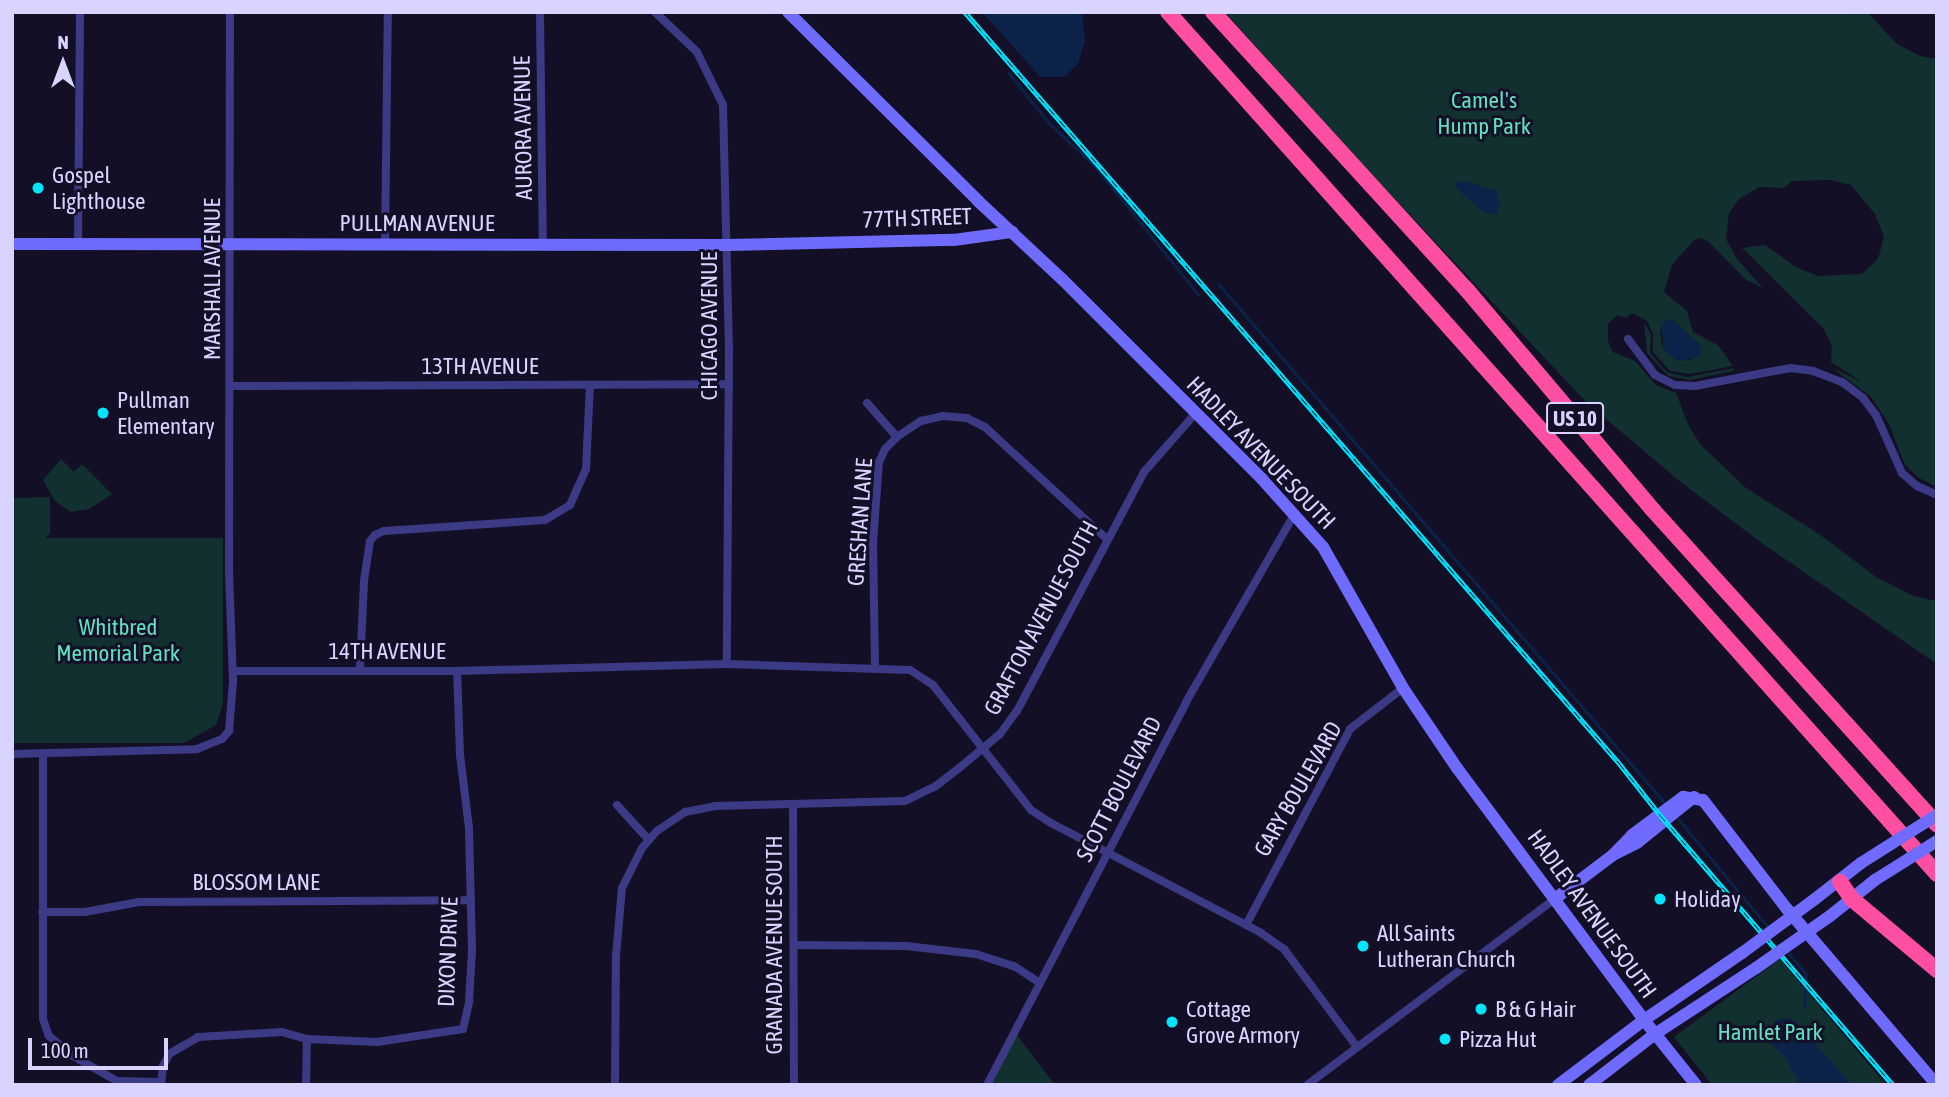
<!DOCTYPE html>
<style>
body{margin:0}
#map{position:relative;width:1949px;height:1097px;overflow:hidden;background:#130f26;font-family:"Asap Condensed",sans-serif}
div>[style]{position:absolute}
.green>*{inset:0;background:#12302f}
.water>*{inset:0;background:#0c2248}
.stream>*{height:2.5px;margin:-1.25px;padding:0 1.25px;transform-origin:1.25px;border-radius:1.25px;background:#0c2248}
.street>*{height:8px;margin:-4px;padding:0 4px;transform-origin:4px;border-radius:4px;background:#3d3a85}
.secondary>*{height:12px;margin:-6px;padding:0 6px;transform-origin:6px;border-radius:6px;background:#6f6bff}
.highway>*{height:16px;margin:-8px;padding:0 8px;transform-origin:8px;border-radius:8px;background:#ff4fa3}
.rail>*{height:5px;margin-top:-2.5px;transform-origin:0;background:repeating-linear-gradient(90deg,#130f26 0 8px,#00e5ff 0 16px);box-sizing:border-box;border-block:2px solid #00e5ff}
.secondary-bridge>*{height:12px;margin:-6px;padding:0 6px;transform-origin:6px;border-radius:6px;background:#6f6bff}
.dots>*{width:19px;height:19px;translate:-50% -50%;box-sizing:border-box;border:4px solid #130f26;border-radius:50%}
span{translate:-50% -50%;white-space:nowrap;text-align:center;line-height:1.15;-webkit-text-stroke:6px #130f26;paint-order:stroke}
.shield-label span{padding:2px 5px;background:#130f26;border:2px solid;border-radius:5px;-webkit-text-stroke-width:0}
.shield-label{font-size:21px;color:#d9d4ff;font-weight:700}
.park-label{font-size:23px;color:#5fe0c0}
.street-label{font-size:23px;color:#d9d4ff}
.poi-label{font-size:23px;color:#d9d4ff}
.left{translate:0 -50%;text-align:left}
.frame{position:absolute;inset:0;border:14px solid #d9d4ff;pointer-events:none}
.north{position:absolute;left:28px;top:28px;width:70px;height:70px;-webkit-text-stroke:5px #130f26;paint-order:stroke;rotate:0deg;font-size:19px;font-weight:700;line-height:28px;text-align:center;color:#d9d4ff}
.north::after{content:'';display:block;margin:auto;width:24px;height:32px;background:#d9d4ff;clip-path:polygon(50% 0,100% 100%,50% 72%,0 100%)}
.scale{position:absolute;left:28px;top:1038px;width:140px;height:32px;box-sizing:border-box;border:4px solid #d9d4ff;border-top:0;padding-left:9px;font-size:21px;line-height:24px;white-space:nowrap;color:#d9d4ff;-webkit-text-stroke:5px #130f26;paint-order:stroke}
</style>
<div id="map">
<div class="green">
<div style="clip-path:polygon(evenodd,1225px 12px,1867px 12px,1897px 44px,1920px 56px,1937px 59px,1937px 487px,1919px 478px,1905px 465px,1889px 424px,1871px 397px,1832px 368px,1862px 382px,1831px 362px,1832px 347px,1824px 329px,1742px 248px,1765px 245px,1796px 267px,1818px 276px,1862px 274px,1878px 259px,1884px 237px,1875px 214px,1851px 185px,1830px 180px,1792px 181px,1784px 188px,1759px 187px,1739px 199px,1729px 213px,1726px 239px,1737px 259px,1763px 288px,1745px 279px,1709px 242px,1701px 238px,1695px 239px,1672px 265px,1664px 292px,1687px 311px,1693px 332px,1718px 345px,1733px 366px,1690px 374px,1670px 371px,1653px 352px,1653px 334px,1647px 321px,1632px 313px,1626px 318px,1617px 315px,1608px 324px,1608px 341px,1613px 352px,1635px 361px,1656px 385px,1676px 393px,1688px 424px,1700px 444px,1746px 488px,1819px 534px,1876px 577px,1913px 596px,1937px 601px,1937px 664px,1759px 541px,1682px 483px,1588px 404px,1334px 134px,1225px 12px,1666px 320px,1691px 360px,1677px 360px,1662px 345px,1660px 332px,1666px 320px)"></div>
<div style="clip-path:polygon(1644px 322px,1651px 335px,1650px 353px,1667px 372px,1687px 377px,1734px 368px,1733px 371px,1690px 380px,1668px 376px,1647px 353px)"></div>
<div style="clip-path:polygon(61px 459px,74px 472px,82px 464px,112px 494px,89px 509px,71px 512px,55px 501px,43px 480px)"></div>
<div style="clip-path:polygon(50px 497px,50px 533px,45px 538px,223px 538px,223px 704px,216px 725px,184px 743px,12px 743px,12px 498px)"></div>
<div style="clip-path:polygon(1780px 959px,1886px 1085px,1712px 1085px,1674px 1037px)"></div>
<div style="clip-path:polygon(1014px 1031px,1055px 1085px,987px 1085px)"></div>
</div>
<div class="water">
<div style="clip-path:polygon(982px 12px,1082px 12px,1085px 40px,1078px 64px,1064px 77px,1040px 77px)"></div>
<div style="clip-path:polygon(1466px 181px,1496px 191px,1500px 202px,1496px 215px,1485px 213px,1456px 188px,1457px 182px)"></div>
<div style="clip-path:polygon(1672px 319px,1699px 344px,1702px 356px,1683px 361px,1672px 358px,1664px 350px,1661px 328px,1666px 320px)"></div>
<div style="clip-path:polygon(1790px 1018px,1796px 1022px,1852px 1085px,1800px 1085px,1786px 1058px,1769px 1041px,1768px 1035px,1774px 1030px,1776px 1020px)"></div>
</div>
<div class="stream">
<div style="left:1009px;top:73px;width:64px;rotate:51.3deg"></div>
<div style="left:1049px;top:123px;width:64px;rotate:43.1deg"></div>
<div style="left:1096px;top:167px;width:163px;rotate:51.2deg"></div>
<div style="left:1219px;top:284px;width:684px;rotate:49.33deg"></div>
<div style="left:1676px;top:816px;width:144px;rotate:50.3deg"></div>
<div style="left:1787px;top:951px;width:30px;rotate:50deg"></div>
<div style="left:1806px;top:974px;width:34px;rotate:92deg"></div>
</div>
<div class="street">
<div style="left:540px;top:12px;width:231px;rotate:89.3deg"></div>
<div style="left:655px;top:12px;width:58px;rotate:43.6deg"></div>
<div style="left:697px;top:52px;width:59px;rotate:63.9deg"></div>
<div style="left:723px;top:105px;width:241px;rotate:88.6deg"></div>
<div style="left:729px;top:346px;width:318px;rotate:90.4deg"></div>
<div style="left:78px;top:244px;width:232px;rotate:-89.5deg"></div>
<div style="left:385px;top:244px;width:232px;rotate:-89.3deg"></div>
<div style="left:1628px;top:339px;width:45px;rotate:53.1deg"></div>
<div style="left:1655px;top:375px;width:22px;rotate:27deg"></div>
<div style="left:1675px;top:385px;width:20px;rotate:3deg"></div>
<div style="left:1695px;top:386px;width:97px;rotate:-10.7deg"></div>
<div style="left:1790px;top:368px;width:23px;rotate:7deg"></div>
<div style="left:1813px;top:371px;width:31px;rotate:21deg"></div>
<div style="left:1842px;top:382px;width:26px;rotate:37deg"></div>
<div style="left:1863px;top:398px;width:21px;rotate:53deg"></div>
<div style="left:1876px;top:415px;width:64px;rotate:65.9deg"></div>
<div style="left:1902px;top:473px;width:20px;rotate:41deg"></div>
<div style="left:1917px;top:486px;width:22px;rotate:24deg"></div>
<div style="left:231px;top:386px;width:498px;rotate:-0.2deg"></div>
<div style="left:867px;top:403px;width:45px;rotate:48.6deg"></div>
<div style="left:875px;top:667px;width:124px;rotate:-90.9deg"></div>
<div style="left:873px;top:543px;width:81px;rotate:-85.8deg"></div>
<div style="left:879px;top:462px;width:14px;rotate:-65deg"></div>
<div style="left:885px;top:449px;width:17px;rotate:-45deg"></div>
<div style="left:897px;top:437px;width:29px;rotate:-34deg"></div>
<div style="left:921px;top:421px;width:23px;rotate:-13deg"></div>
<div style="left:943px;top:416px;width:24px;rotate:5deg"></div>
<div style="left:967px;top:418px;width:20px;rotate:27deg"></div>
<div style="left:985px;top:427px;width:166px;rotate:42.6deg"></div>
<div style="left:360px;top:669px;width:88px;rotate:-87.4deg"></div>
<div style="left:364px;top:581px;width:40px;rotate:-81.5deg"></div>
<div style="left:370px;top:541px;width:8px;rotate:-50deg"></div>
<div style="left:375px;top:535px;width:10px;rotate:-24deg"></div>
<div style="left:384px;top:531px;width:161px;rotate:-3.9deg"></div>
<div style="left:545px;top:520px;width:29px;rotate:-31deg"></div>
<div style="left:570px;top:505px;width:39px;rotate:-66deg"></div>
<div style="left:586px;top:469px;width:84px;rotate:-87.3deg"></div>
<div style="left:233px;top:671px;width:224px"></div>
<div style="left:457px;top:671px;width:270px;rotate:-1.5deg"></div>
<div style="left:727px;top:664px;width:183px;rotate:1.9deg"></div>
<div style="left:910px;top:670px;width:27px;rotate:33deg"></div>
<div style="left:933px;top:685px;width:159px;rotate:51.9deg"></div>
<div style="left:1031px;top:810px;width:24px;rotate:33deg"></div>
<div style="left:1051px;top:823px;width:237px;rotate:27.6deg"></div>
<div style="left:1261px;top:933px;width:28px;rotate:35deg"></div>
<div style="left:1284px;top:949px;width:122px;rotate:53.3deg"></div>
<div style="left:12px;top:754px;width:185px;rotate:-1.5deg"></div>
<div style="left:197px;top:749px;width:27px;rotate:-22deg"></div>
<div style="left:222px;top:739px;width:11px;rotate:-49deg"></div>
<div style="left:229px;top:731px;width:50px;rotate:-85.4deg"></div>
<div style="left:233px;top:681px;width:107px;rotate:-92.1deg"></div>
<div style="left:229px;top:574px;width:562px;rotate:-89.9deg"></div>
<div style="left:43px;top:754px;width:265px;rotate:90deg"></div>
<div style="left:43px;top:1019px;width:18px;rotate:71deg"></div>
<div style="left:49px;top:1036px;width:31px;rotate:40deg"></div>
<div style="left:73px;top:1056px;width:51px;rotate:29.6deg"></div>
<div style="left:117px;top:1081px;width:44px;rotate:1.3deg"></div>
<div style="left:793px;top:804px;width:281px;rotate:89.8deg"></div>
<div style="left:617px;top:805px;width:47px;rotate:47.6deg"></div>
<div style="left:42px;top:912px;width:43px"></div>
<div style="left:85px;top:912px;width:55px;rotate:-10.5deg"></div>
<div style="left:139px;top:902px;width:332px;rotate:-0.3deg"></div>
<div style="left:1246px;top:925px;width:222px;rotate:-62deg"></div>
<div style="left:1350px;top:729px;width:67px;rotate:-37.7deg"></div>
<div style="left:794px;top:945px;width:112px;rotate:0.5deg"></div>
<div style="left:906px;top:946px;width:70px;rotate:6.5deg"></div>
<div style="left:976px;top:954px;width:40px;rotate:18deg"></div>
<div style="left:1014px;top:966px;width:30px;rotate:33deg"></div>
<div style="left:161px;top:1085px;width:19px;rotate:-84deg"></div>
<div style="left:163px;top:1066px;width:13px;rotate:-63deg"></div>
<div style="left:169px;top:1054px;width:34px;rotate:-30deg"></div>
<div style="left:198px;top:1037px;width:84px;rotate:-3.4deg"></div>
<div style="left:282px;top:1032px;width:26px;rotate:16deg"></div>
<div style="left:307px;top:1039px;width:70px;rotate:2.5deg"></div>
<div style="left:377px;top:1042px;width:87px;rotate:-8.6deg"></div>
<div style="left:463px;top:1029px;width:28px;rotate:-77deg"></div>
<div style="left:469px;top:1002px;width:51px;rotate:-86.6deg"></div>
<div style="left:472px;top:951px;width:123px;rotate:-91.4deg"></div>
<div style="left:469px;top:828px;width:74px;rotate:-97deg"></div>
<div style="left:460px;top:755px;width:84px;rotate:-92deg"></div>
<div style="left:306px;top:1085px;width:46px;rotate:-88.8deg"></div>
<div style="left:615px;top:1085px;width:129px;rotate:-89.6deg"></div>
<div style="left:616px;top:956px;width:68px;rotate:-85deg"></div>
<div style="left:622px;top:888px;width:45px;rotate:-63.4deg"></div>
<div style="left:642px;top:848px;width:23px;rotate:-49deg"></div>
<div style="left:657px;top:831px;width:34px;rotate:-34deg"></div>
<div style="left:685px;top:812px;width:31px;rotate:-11deg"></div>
<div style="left:715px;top:806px;width:190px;rotate:-1.5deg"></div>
<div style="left:905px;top:801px;width:34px;rotate:-26deg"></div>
<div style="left:936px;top:786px;width:36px;rotate:-38deg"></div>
<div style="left:964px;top:764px;width:47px;rotate:-39.8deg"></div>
<div style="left:1000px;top:734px;width:29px;rotate:-54deg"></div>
<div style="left:1017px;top:711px;width:271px;rotate:-62deg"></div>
<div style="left:1144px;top:472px;width:77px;rotate:-48.7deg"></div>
<div style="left:987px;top:1085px;width:432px;rotate:-62.5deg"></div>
<div style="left:1186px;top:702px;width:216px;rotate:-60deg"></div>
<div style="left:1307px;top:1085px;width:311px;rotate:-36.9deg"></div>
</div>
<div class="secondary">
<div style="left:788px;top:12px;width:268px;rotate:44.8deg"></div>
<div style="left:978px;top:201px;width:115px;rotate:42.9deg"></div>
<div style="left:1062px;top:279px;width:283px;rotate:45deg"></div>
<div style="left:1262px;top:479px;width:91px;rotate:48.1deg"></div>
<div style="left:1323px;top:547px;width:162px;rotate:60.4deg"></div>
<div style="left:1403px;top:688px;width:97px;rotate:56deg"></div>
<div style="left:1457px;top:768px;width:314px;rotate:53.4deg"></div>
<div style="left:1644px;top:1020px;width:83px;rotate:51.3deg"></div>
<div style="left:12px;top:244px;width:715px;rotate:0.08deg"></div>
<div style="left:727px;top:245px;width:227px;rotate:-1.3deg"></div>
<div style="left:954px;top:240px;width:59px;rotate:-7.9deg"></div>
<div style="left:1613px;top:855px;width:28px;rotate:-46deg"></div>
<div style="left:1632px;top:835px;width:64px;rotate:-36.7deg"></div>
<div style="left:1683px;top:797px;width:20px;rotate:9deg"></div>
<div style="left:1703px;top:800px;width:138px;rotate:52.4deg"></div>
<div style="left:1787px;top:909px;width:231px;rotate:49.6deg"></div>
<div style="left:1556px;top:898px;width:71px;rotate:-37deg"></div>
<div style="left:1613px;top:855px;width:28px;rotate:-27deg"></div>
<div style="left:1638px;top:842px;width:72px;rotate:-38.8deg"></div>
<div style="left:1815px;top:899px;width:58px;rotate:-38deg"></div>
<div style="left:1830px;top:916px;width:58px;rotate:-38.7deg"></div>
<div style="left:1558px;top:1085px;width:108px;rotate:-37.1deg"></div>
<div style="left:1644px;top:1020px;width:119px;rotate:-34.4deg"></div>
<div style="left:1589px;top:1085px;width:83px;rotate:-37.7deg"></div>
<div style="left:1655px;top:1034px;width:121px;rotate:-33.2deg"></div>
</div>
<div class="highway">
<div style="left:1168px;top:12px;width:1155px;rotate:48.26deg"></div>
<div style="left:1213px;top:12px;width:377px;rotate:47.6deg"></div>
<div style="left:1467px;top:290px;width:287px;rotate:49.8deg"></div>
<div style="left:1652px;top:509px;width:425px;rotate:47.9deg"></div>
<div style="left:1840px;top:882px;width:21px;rotate:55deg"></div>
<div style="left:1852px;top:899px;width:111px;rotate:39.9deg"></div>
</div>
<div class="rail">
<div style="left:965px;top:12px;width:996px;rotate:48.95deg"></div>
<div style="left:1619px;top:763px;width:66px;rotate:51.7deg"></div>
<div style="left:1660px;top:815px;width:357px;rotate:49.2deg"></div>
</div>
<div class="secondary-bridge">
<div style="left:1861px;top:863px;width:90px;rotate:-32.3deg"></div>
<div style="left:1875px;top:880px;width:73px;rotate:-32.2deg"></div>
<div style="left:1742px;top:953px;width:91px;rotate:-36.5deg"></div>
<div style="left:1756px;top:968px;width:90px;rotate:-35.1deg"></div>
</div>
<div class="dots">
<div style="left:38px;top:188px;background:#00e5ff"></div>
<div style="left:103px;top:413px;background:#00e5ff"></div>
<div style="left:1660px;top:899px;background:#00e5ff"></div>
<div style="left:1363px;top:946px;background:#00e5ff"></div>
<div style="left:1481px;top:1009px;background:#00e5ff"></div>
<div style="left:1172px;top:1022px;background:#00e5ff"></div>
<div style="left:1445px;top:1039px;background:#00e5ff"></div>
</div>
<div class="shield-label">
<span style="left:1575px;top:418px">US 10</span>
</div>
<div class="park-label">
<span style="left:1484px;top:113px">Camel's<br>Hump Park</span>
<span style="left:118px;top:640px">Whitbred<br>Memorial Park</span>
<span style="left:1770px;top:1032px">Hamlet Park</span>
</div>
<div class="street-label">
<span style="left:523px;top:128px;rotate:-91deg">AURORA AVENUE</span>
<span style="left:917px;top:218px;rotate:-2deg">77TH STREET</span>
<span style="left:417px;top:223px">PULLMAN AVENUE</span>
<span style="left:212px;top:279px;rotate:-90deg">MARSHALL AVENUE</span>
<span style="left:709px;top:326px;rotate:-90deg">CHICAGO AVENUE</span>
<span style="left:480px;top:366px">13TH AVENUE</span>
<span style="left:1261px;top:453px;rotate:46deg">HADLEY AVENUE SOUTH</span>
<span style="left:860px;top:522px;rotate:-86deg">GRESHAN LANE</span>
<span style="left:1041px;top:618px;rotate:-62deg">GRAFTON AVENUE SOUTH</span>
<span style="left:387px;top:651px">14TH AVENUE</span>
<span style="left:1119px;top:789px;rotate:-63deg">SCOTT BOULEVARD</span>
<span style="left:1298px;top:789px;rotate:-60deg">GARY BOULEVARD</span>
<span style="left:256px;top:882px">BLOSSOM LANE</span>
<span style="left:1592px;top:914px;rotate:54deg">HADLEY AVENUE SOUTH</span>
<span style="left:774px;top:945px;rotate:-90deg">GRANADA AVENUE SOUTH</span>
<span style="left:448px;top:952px;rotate:-88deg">DIXON DRIVE</span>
</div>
<div class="poi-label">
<span class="left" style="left:52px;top:188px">Gospel<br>Lighthouse</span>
<span class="left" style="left:117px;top:413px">Pullman<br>Elementary</span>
<span class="left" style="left:1674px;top:899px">Holiday</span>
<span class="left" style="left:1377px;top:946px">All Saints<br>Lutheran Church</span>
<span class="left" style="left:1186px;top:1022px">Cottage<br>Grove Armory</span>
<span class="left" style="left:1495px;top:1009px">B &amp; G Hair</span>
<span class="left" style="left:1459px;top:1039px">Pizza Hut</span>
</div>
<div class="frame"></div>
<div class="north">N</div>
<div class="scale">100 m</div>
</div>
